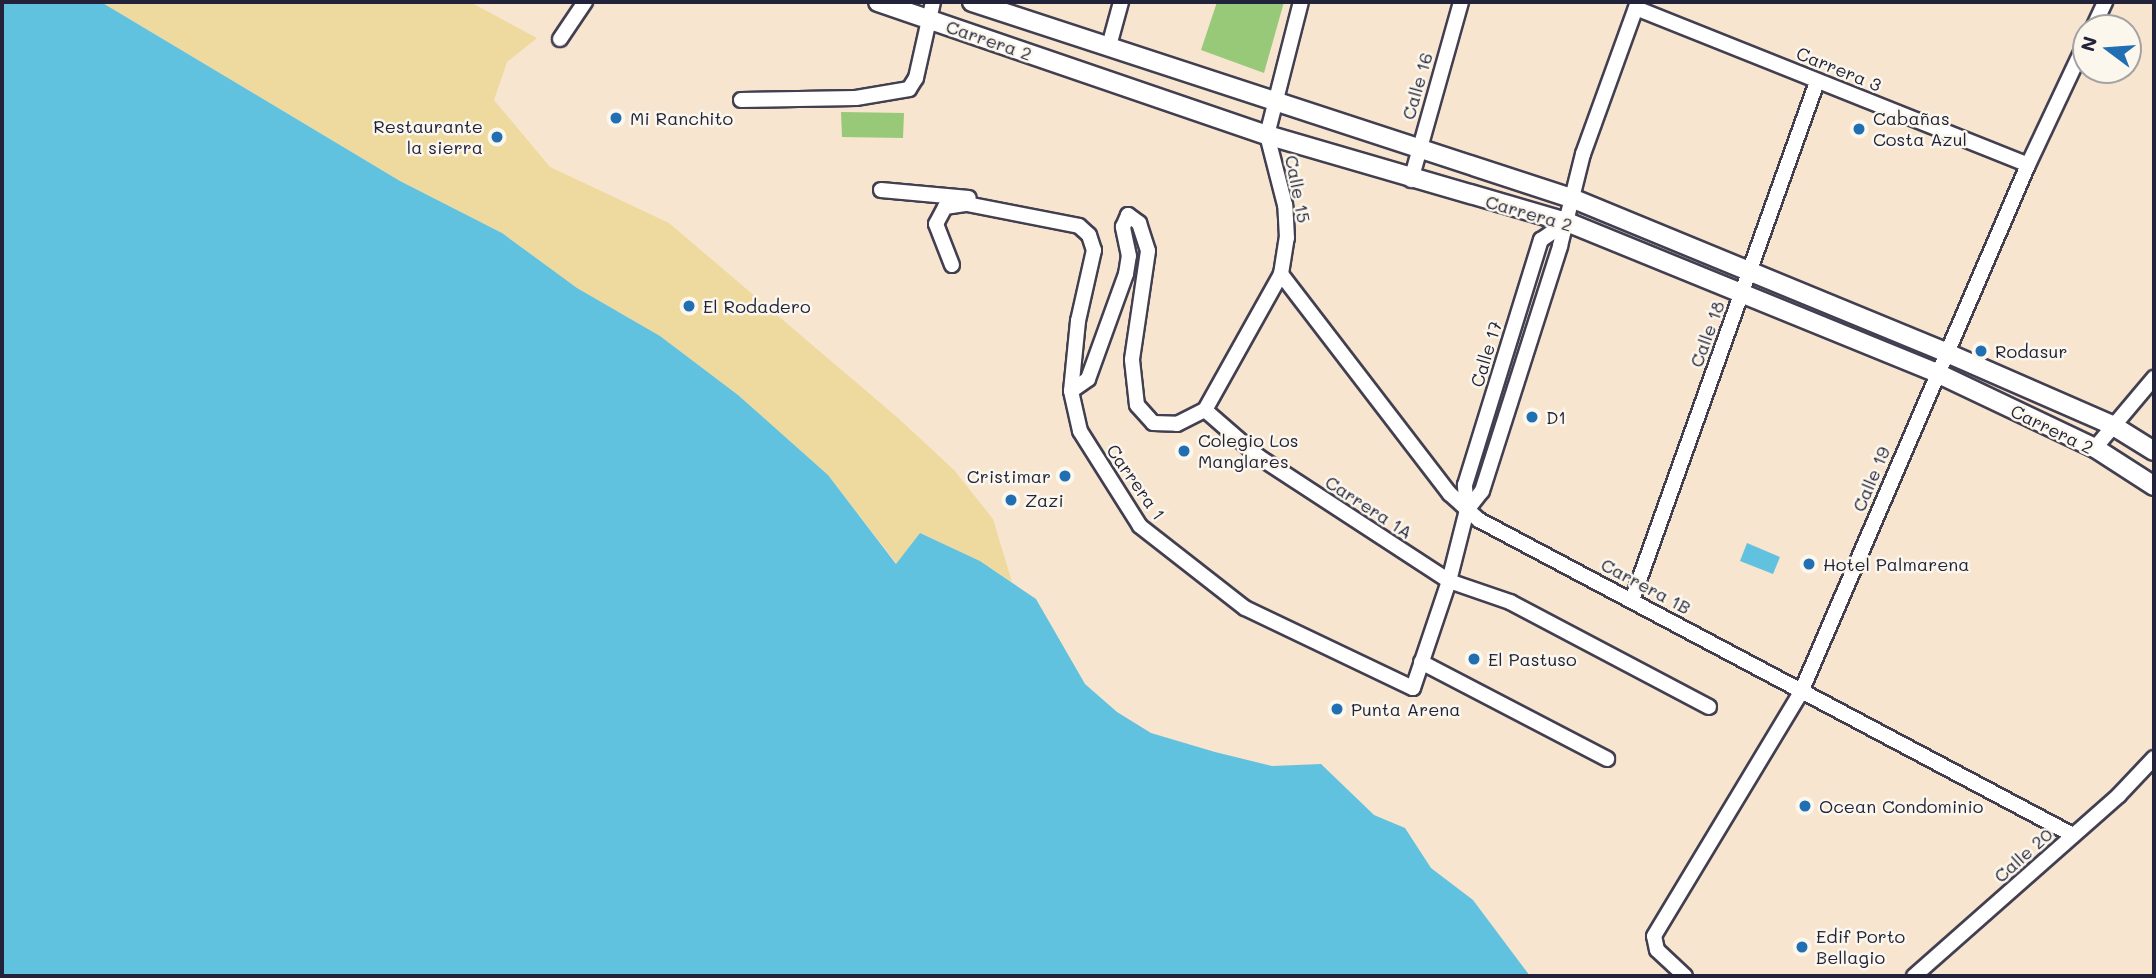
<!DOCTYPE html>
<meta charset="utf-8">
<style>
body{margin:0}
#map{position:relative;width:2156px;height:978px;overflow:hidden;background:#f7e5cf;font-family:Mali,sans-serif}
div>[style]{position:absolute}
.green>*{inset:0;background:#97c979}
.sand>*{inset:0;background:#eeda9e}
.water>*{inset:0;background:#61c2df}
.roads{filter:drop-shadow(2px 0 #423f51) drop-shadow(-2px 0 #423f51) drop-shadow(0 2px #423f51) drop-shadow(0 -2px #423f51)}
.minor>*{height:14px;margin:-7px;padding:0 7px;transform-origin:7px;border-radius:7px;background:#fff}
.tertiary>*{height:18px;margin:-9px;padding:0 9px;transform-origin:9px;border-radius:9px;background:#fff}
.dots>*{width:19px;height:19px;translate:-50% -50%;box-sizing:border-box;border:4px solid #fbf7ec;border-radius:50%}
span{translate:-50% -50%;white-space:nowrap;text-align:center;line-height:1.15;-webkit-text-stroke:5px #fbf7ec;paint-order:stroke}
.street-label{font-size:18px;color:#22223b}
.poi-label{font-size:18px;color:#22223b}
.left{translate:0 -50%;text-align:left}
.right{translate:-100% -50%;text-align:right}
.frame{position:absolute;inset:0;border:4px solid #22223b;pointer-events:none}
.north{position:absolute;left:2072px;top:14px;width:70px;height:70px;box-sizing:border-box;background:#fbf7ec;border:2px solid #a4a2a5;border-radius:50%;rotate:286deg;font-size:19px;font-weight:700;line-height:28px;text-align:center;color:#22223b}
.north::after{content:'';display:block;margin:auto;width:24px;height:32px;background:#1f6fb2;clip-path:polygon(50% 0,100% 100%,50% 72%,0 100%)}
</style>
<div id="map">
<div class="green">
<div style="clip-path:polygon(1217px 2px,1284px 2px,1264px 73px,1201px 50px)"></div>
<div style="clip-path:polygon(841px 112px,904px 113px,903px 138px,842px 137px)"></div>
</div>
<div class="sand">
<div style="clip-path:polygon(101px 2px,470px 2px,537px 38px,507px 62px,494px 100px,550px 167px,669px 223px,898px 418px,954px 470px,993px 519px,1012px 582px,980px 561px,920px 533px,897px 564px,828px 475px,738px 395px,660px 336px,577px 288px,502px 233px,400px 181px)"></div>
</div>
<div class="water">
<div style="clip-path:polygon(2px 2px,101px 2px,400px 181px,502px 233px,577px 288px,660px 336px,738px 395px,828px 475px,896px 564px,920px 533px,980px 561px,1036px 599px,1085px 684px,1117px 712px,1151px 733px,1215px 752px,1272px 766px,1321px 764px,1374px 815px,1405px 828px,1431px 868px,1473px 900px,1530px 976px,2px 976px)"></div>
<div style="clip-path:polygon(1747px 543px,1780px 557px,1773px 574px,1740px 561px)"></div>
</div>
<div class="roads">
<div class="minor">
<div style="left:1636px;top:8px;width:422px;rotate:21.8deg"></div>
<div style="left:2093px;top:28px;width:29px;rotate:-65deg"></div>
<div style="left:560px;top:39px;width:45px;rotate:-56deg"></div>
<div style="left:1109px;top:46px;width:46px;rotate:-74.7deg"></div>
<div style="left:741px;top:100px;width:115px;rotate:-1deg"></div>
<div style="left:856px;top:98px;width:54px;rotate:-9.6deg"></div>
<div style="left:909px;top:89px;width:13px;rotate:-58deg"></div>
<div style="left:916px;top:78px;width:78px;rotate:-77.4deg"></div>
<div style="left:1411px;top:180px;width:185px;rotate:-74.3deg"></div>
<div style="left:881px;top:190px;width:88px;rotate:5.2deg"></div>
<div style="left:952px;top:265px;width:44px;rotate:-111.3deg"></div>
<div style="left:936px;top:224px;width:19px;rotate:-62deg"></div>
<div style="left:945px;top:207px;width:22px;rotate:-8deg"></div>
<div style="left:967px;top:204px;width:114px;rotate:11.1deg"></div>
<div style="left:1079px;top:226px;width:13px;rotate:42deg"></div>
<div style="left:1089px;top:235px;width:16px;rotate:72deg"></div>
<div style="left:1094px;top:250px;width:73px;rotate:102.7deg"></div>
<div style="left:1078px;top:321px;width:70px;rotate:95.7deg"></div>
<div style="left:1071px;top:391px;width:41px;rotate:77.3deg"></div>
<div style="left:1080px;top:431px;width:112px;rotate:57.7deg"></div>
<div style="left:1140px;top:526px;width:133px;rotate:38deg"></div>
<div style="left:1245px;top:608px;width:186px;rotate:25.5deg"></div>
<div style="left:1413px;top:688px;width:113px;rotate:-71.4deg"></div>
<div style="left:1449px;top:581px;width:73px;rotate:-75.8deg"></div>
<div style="left:1467px;top:510px;width:25px;rotate:-95deg"></div>
<div style="left:1465px;top:485px;width:257px;rotate:-72.8deg"></div>
<div style="left:1541px;top:240px;width:32px;rotate:-35deg"></div>
<div style="left:1281px;top:274px;width:277px;rotate:52.5deg"></div>
<div style="left:1450px;top:494px;width:39px;rotate:42deg"></div>
<div style="left:1479px;top:520px;width:672px;rotate:27.94deg"></div>
<div style="left:1071px;top:391px;width:21px;rotate:-35deg"></div>
<div style="left:1088px;top:379px;width:112px;rotate:-70.1deg"></div>
<div style="left:1126px;top:274px;width:18px;rotate:-81deg"></div>
<div style="left:1129px;top:256px;width:30px;rotate:-102deg"></div>
<div style="left:1123px;top:227px;width:13px;rotate:-67deg"></div>
<div style="left:1128px;top:215px;width:14px;rotate:36deg"></div>
<div style="left:1139px;top:223px;width:29px;rotate:72deg"></div>
<div style="left:1148px;top:251px;width:110px;rotate:98.4deg"></div>
<div style="left:1132px;top:360px;width:45px;rotate:83.7deg"></div>
<div style="left:1137px;top:405px;width:24px;rotate:48deg"></div>
<div style="left:1153px;top:423px;width:24px;rotate:2deg"></div>
<div style="left:1177px;top:424px;width:31px;rotate:-27deg"></div>
<div style="left:1205px;top:410px;width:72px;rotate:41deg"></div>
<div style="left:1259px;top:457px;width:227px;rotate:33.1deg"></div>
<div style="left:1449px;top:581px;width:65px;rotate:19deg"></div>
<div style="left:1510px;top:602px;width:225px;rotate:27.8deg"></div>
<div style="left:1205px;top:410px;width:156px;rotate:-60.8deg"></div>
<div style="left:1281px;top:274px;width:36px;rotate:-81deg"></div>
<div style="left:1287px;top:238px;width:33px;rotate:-93deg"></div>
<div style="left:1285px;top:205px;width:72px;rotate:-104.4deg"></div>
<div style="left:1267px;top:135px;width:137px;rotate:-75.7deg"></div>
<div style="left:2095px;top:448px;width:92px;rotate:-49.9deg"></div>
<div style="left:1467px;top:510px;width:24px;rotate:-52deg"></div>
<div style="left:1482px;top:491px;width:257px;rotate:-72.3deg"></div>
<div style="left:1560px;top:246px;width:95px;rotate:-76deg"></div>
<div style="left:1583px;top:154px;width:162px;rotate:-70.1deg"></div>
<div style="left:1632px;top:600px;width:550px;rotate:-70.35deg"></div>
<div style="left:1421px;top:662px;width:210px;rotate:27.5deg"></div>
<div style="left:1685px;top:976px;width:38px;rotate:-137deg"></div>
<div style="left:1657px;top:950px;width:14px;rotate:-102deg"></div>
<div style="left:1654px;top:936px;width:285px;rotate:-58.9deg"></div>
<div style="left:1801px;top:692px;width:574px;rotate:-66.7deg"></div>
<div style="left:2028px;top:165px;width:136px;rotate:-64.8deg"></div>
<div style="left:1914px;top:976px;width:273px;rotate:-41.4deg"></div>
<div style="left:2119px;top:795px;width:51px;rotate:-46.6deg"></div>
</div>
<div class="tertiary">
<div style="left:878px;top:2px;width:411px;rotate:18.9deg"></div>
<div style="left:1267px;top:135px;width:312px;rotate:16.2deg"></div>
<div style="left:1567px;top:222px;width:400px;rotate:22.2deg"></div>
<div style="left:1937px;top:373px;width:175px;rotate:25.4deg"></div>
<div style="left:2095px;top:448px;width:70px;rotate:32.8deg"></div>
<div style="left:972px;top:2px;width:633px;rotate:18.12deg"></div>
<div style="left:1574px;top:199px;width:404px;rotate:22.4deg"></div>
<div style="left:1947px;top:353px;width:180px;rotate:23.6deg"></div>
<div style="left:2112px;top:425px;width:49px;rotate:31.8deg"></div>
</div>
</div>
<div class="dots">
<div style="left:616px;top:118px;background:#1f6fb2"></div>
<div style="left:1859px;top:129px;background:#1f6fb2"></div>
<div style="left:497px;top:137px;background:#1f6fb2"></div>
<div style="left:689px;top:306px;background:#1f6fb2"></div>
<div style="left:1981px;top:351px;background:#1f6fb2"></div>
<div style="left:1532px;top:417px;background:#1f6fb2"></div>
<div style="left:1184px;top:451px;background:#1f6fb2"></div>
<div style="left:1065px;top:476px;background:#1f6fb2"></div>
<div style="left:1011px;top:500px;background:#1f6fb2"></div>
<div style="left:1809px;top:564px;background:#1f6fb2"></div>
<div style="left:1474px;top:659px;background:#1f6fb2"></div>
<div style="left:1337px;top:709px;background:#1f6fb2"></div>
<div style="left:1805px;top:806px;background:#1f6fb2"></div>
<div style="left:1802px;top:947px;background:#1f6fb2"></div>
</div>
<div class="street-label">
<span style="left:989px;top:40px;rotate:19deg">Carrera 2</span>
<span style="left:1839px;top:69px;rotate:22deg">Carrera 3</span>
<span style="left:1417px;top:86px;rotate:-74deg">Calle 16</span>
<span style="left:1298px;top:189px;rotate:79deg">Calle 15</span>
<span style="left:1529px;top:213px;rotate:16deg">Carrera 2</span>
<span style="left:1707px;top:334px;rotate:-70deg">Calle 18</span>
<span style="left:1486px;top:354px;rotate:-73deg">Calle 17</span>
<span style="left:2052px;top:429px;rotate:26deg">Carrera 2</span>
<span style="left:1871px;top:479px;rotate:-67deg">Calle 19</span>
<span style="left:1136px;top:482px;rotate:55deg">Carrera 1</span>
<span style="left:1369px;top:507px;rotate:33deg">Carrera 1A</span>
<span style="left:1646px;top:586px;rotate:28deg">Carrera 1B</span>
<span style="left:2023px;top:855px;rotate:-42deg">Calle 20</span>
</div>
<div class="poi-label">
<span class="left" style="left:630px;top:118px">Mi Ranchito</span>
<span class="left" style="left:1873px;top:129px">Cabañas<br>Costa Azul</span>
<span class="right" style="left:483px;top:137px">Restaurante<br>la sierra</span>
<span class="left" style="left:703px;top:306px">El Rodadero</span>
<span class="left" style="left:1995px;top:351px">Rodasur</span>
<span class="left" style="left:1546px;top:417px">D1</span>
<span class="left" style="left:1198px;top:451px">Colegio Los<br>Manglares</span>
<span class="right" style="left:1051px;top:476px">Cristimar</span>
<span class="left" style="left:1025px;top:500px">Zazi</span>
<span class="left" style="left:1823px;top:564px">Hotel Palmarena</span>
<span class="left" style="left:1488px;top:659px">El Pastuso</span>
<span class="left" style="left:1351px;top:709px">Punta Arena</span>
<span class="left" style="left:1819px;top:806px">Ocean Condominio</span>
<span class="left" style="left:1816px;top:947px">Edif Porto<br>Bellagio</span>
</div>
<div class="frame"></div>
<div class="north">N</div>
</div>
